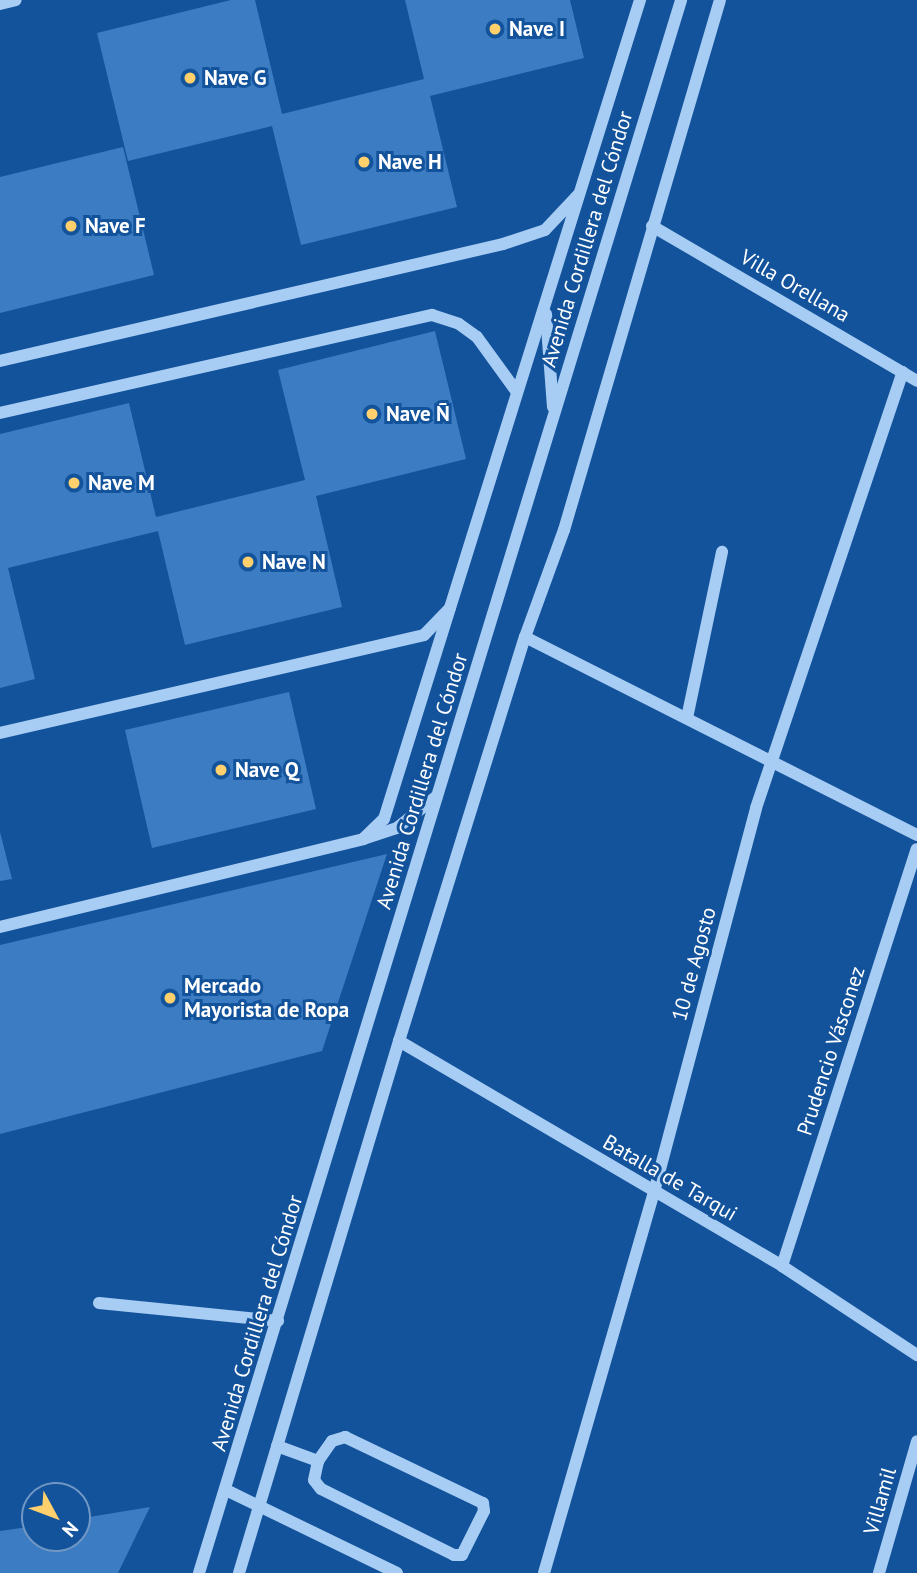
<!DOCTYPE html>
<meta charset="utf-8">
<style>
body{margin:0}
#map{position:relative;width:917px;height:1573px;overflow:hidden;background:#13539c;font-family:"PT Sans",sans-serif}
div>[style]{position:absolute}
.building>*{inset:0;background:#3c7cc3}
.minor>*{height:12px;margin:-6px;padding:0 6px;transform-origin:6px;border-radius:6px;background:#a8cdf4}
.dots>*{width:19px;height:19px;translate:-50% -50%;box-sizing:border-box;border:4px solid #13539c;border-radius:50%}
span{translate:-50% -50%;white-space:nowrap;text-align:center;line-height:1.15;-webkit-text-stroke:6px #13539c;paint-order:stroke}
.poi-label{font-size:21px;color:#fff;font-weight:700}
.left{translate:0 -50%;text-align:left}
.street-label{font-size:21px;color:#fff}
.north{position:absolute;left:21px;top:1482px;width:70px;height:70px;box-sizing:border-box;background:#13539c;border:2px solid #7198c4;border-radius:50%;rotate:131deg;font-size:19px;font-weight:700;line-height:28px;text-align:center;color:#fff}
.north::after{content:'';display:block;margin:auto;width:24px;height:32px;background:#ffd06b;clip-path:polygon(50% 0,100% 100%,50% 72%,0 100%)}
</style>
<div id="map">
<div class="building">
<div style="clip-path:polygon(231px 0,255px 0,282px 114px,424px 79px,405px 0,570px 0,584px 58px,430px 96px,457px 207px,301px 245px,272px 126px,128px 161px,97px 33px)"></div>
<div style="clip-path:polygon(123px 147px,154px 275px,0 313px,0 177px)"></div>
<div style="clip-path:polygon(435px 331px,466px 459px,316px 496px,342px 607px,185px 645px,158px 531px,8px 568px,35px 679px,0 688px,0 434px,129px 403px,156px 517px,305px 480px,278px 370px)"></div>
<div style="clip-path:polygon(289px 692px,316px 809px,152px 848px,125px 730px)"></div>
<div style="clip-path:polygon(0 832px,12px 879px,0 881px)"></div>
<div style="clip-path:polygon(387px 854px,322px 1051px,0 1134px,0 945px)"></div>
<div style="clip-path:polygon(150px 1507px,118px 1573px,0 1573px,0 1531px,35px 1526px,35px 1538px,77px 1538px,77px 1519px)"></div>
</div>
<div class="minor">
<div style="left:0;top:4px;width:16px;rotate:-14deg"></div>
<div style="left:652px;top:226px;width:307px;rotate:30.3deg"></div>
<div style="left:546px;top:314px;width:93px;rotate:85.7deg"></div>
<div style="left:0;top:361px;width:516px;rotate:-13.09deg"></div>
<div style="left:503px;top:244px;width:44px;rotate:-18.4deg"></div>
<div style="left:545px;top:230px;width:48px;rotate:-46.7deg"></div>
<div style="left:0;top:413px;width:443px;rotate:-12.8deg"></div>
<div style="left:432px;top:315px;width:28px;rotate:18deg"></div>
<div style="left:459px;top:324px;width:22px;rotate:36deg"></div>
<div style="left:477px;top:337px;width:68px;rotate:54deg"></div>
<div style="left:525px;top:637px;width:439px;rotate:26.8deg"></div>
<div style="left:687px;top:718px;width:170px;rotate:-78.1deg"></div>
<div style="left:0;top:733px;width:435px;rotate:-13deg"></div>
<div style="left:424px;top:635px;width:37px;rotate:-46deg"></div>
<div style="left:363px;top:839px;width:29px;rotate:-44deg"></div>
<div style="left:384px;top:819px;width:858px;rotate:-72.64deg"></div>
<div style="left:0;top:927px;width:374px;rotate:-13.6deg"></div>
<div style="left:363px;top:839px;width:36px;rotate:-18deg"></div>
<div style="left:397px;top:828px;width:51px;rotate:-38.7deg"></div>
<div style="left:399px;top:1041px;width:444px;rotate:30.4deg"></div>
<div style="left:782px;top:1266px;width:162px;rotate:33.4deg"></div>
<div style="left:782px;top:1266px;width:438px;rotate:-72.1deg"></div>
<div style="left:99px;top:1303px;width:180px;rotate:5.7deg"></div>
<div style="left:345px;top:1437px;width:153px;rotate:25.6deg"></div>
<div style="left:483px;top:1503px;width:8px;rotate:83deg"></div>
<div style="left:484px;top:1511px;width:49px;rotate:116.6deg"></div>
<div style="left:462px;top:1555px;width:8px;rotate:180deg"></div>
<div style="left:454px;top:1555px;width:148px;rotate:-153.6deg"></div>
<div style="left:321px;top:1489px;width:11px;rotate:-128deg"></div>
<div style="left:314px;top:1480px;width:19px;rotate:-78deg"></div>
<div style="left:318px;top:1461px;width:24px;rotate:-55deg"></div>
<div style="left:332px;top:1441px;width:14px;rotate:-17deg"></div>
<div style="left:277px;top:1446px;width:44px;rotate:20.1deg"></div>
<div style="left:226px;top:1490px;width:190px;rotate:25.9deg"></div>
<div style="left:199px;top:1573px;width:1645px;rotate:-72.96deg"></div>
<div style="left:239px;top:1573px;width:556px;rotate:-73.26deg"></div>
<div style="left:399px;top:1041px;width:423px;rotate:-72.7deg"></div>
<div style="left:525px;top:637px;width:114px;rotate:-70deg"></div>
<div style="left:564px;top:530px;width:552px;rotate:-73.6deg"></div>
<div style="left:544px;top:1573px;width:397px;rotate:-73.9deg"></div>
<div style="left:654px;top:1192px;width:397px;rotate:-75.1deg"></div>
<div style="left:756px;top:808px;width:460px;rotate:-71.4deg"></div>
<div style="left:879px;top:1573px;width:137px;rotate:-73.9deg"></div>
</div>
<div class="dots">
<div style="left:495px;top:29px;background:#ffd06b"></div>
<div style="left:190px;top:78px;background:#ffd06b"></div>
<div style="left:364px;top:162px;background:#ffd06b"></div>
<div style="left:71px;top:226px;background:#ffd06b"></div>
<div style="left:372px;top:414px;background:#ffd06b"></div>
<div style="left:74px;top:483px;background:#ffd06b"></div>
<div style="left:248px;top:562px;background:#ffd06b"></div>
<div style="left:221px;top:770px;background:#ffd06b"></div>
<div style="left:170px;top:998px;background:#ffd06b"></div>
</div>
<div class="poi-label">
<span class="left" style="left:509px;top:29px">Nave I</span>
<span class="left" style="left:204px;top:78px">Nave G</span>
<span class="left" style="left:378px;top:162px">Nave H</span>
<span class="left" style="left:85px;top:226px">Nave F</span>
<span class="left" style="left:386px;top:414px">Nave Ñ</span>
<span class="left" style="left:88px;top:483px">Nave M</span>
<span class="left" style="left:262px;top:562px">Nave N</span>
<span class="left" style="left:235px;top:770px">Nave Q</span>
<span class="left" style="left:184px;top:998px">Mercado<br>Mayorista de Ropa</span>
</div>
<div class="street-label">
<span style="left:587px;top:239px;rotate:-73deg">Avenida Cordillera del Cóndor</span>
<span style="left:795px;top:286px;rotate:30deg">Villa Orellana</span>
<span style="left:422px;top:781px;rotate:-73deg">Avenida Cordillera del Cóndor</span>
<span style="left:694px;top:964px;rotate:-75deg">10 de Agosto</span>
<span style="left:831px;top:1051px;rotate:-72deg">Prudencio Vásconez</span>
<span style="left:670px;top:1178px;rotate:30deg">Batalla de Tarqui</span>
<span style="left:257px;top:1323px;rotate:-73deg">Avenida Cordillera del Cóndor</span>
<span style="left:880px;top:1501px;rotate:-74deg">Villamil</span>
</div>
<div class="north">N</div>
</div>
